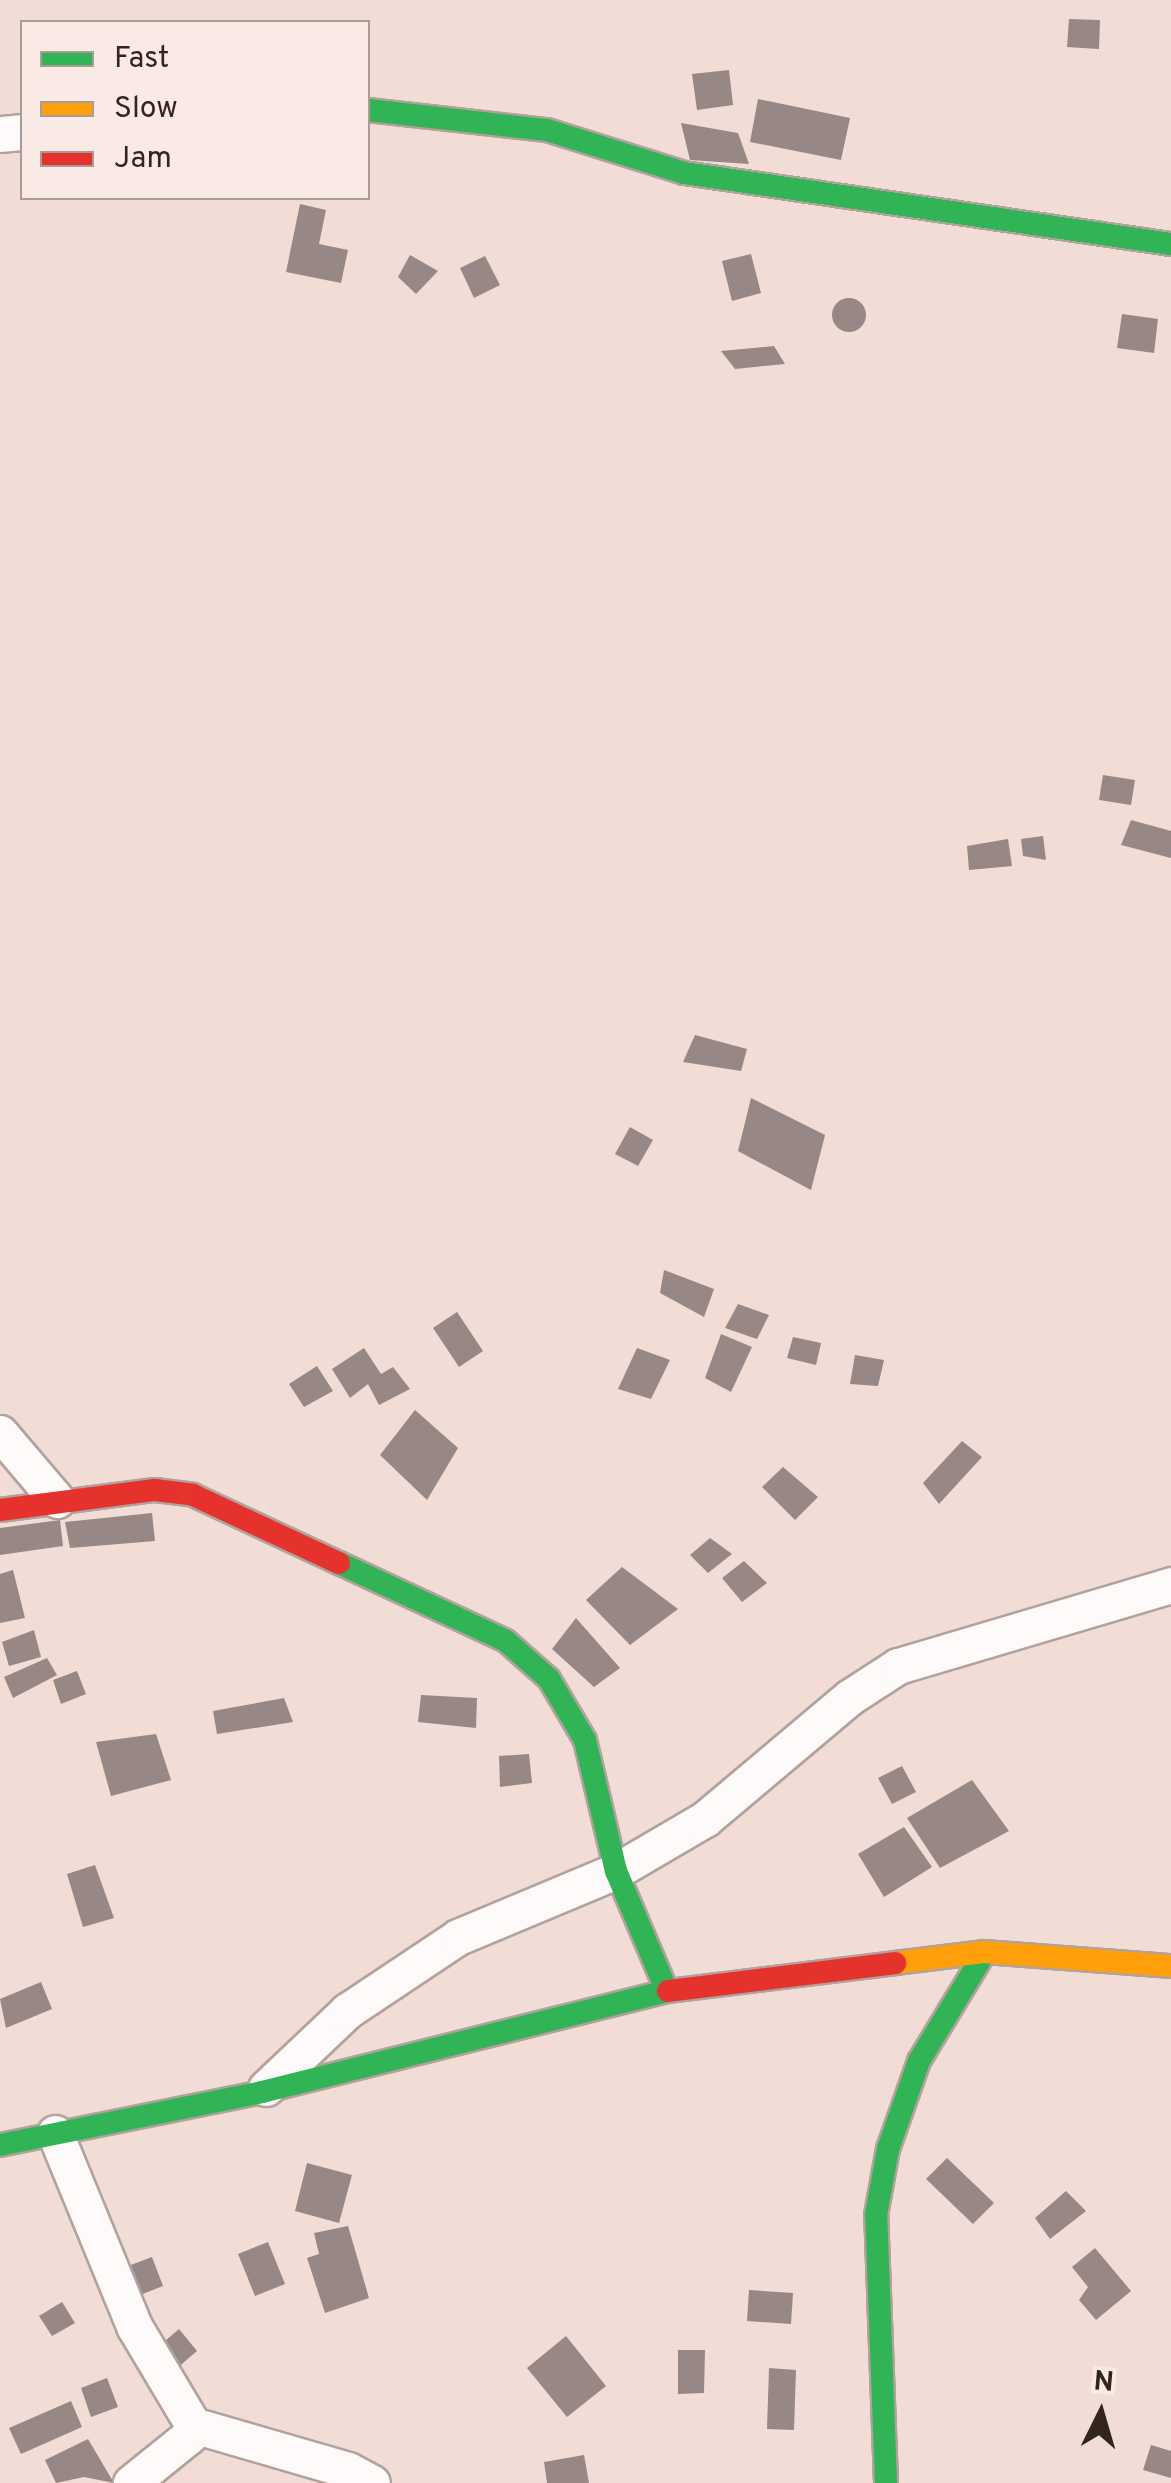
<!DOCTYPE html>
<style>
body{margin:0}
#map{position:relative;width:1171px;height:2483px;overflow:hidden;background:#f1ddd6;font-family:Overpass,sans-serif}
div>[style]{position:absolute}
.building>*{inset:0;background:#978785}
.round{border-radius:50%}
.roads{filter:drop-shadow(2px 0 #b2a29d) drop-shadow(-2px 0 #b2a29d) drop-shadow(0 2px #b2a29d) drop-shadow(0 -2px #b2a29d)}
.street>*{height:35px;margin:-17.5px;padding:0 17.5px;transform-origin:17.5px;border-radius:17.5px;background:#fdfaf9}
.fast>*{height:22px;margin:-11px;padding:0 11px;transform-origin:11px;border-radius:11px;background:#30b455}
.slow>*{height:22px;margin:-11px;padding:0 11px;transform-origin:11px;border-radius:11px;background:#ff9f0a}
.jam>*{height:22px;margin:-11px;padding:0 11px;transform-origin:11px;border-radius:11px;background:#e5322d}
span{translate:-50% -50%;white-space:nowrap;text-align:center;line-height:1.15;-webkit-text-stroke:10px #f9eae5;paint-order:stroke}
.legend{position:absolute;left:20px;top:20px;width:350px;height:180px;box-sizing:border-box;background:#f9eae5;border:2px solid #a99b96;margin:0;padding:12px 18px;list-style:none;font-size:30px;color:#322520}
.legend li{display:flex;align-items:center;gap:20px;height:50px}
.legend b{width:50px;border:2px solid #a99b96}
.north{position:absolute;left:1051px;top:2363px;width:100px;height:100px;-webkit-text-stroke:8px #f9eae5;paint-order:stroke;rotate:5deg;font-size:28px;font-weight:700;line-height:40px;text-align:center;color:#322520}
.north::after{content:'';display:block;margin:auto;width:35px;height:45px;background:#322520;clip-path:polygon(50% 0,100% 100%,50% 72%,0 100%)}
</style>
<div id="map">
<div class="building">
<div style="clip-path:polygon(1069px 19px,1100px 20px,1099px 49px,1067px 47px)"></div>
<div style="clip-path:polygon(729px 70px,733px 105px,697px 110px,692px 74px)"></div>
<div style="clip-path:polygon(758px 99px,850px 118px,841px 160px,750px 142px)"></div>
<div style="clip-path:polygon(681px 123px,738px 133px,749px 164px,690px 160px)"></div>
<div style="clip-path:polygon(300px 204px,326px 210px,319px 244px,348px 250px,341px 283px,286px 272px)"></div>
<div style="clip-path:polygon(751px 254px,761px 293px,732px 301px,722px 261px)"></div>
<div style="clip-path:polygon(410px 255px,438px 271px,416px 294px,398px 277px)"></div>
<div style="clip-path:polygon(485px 256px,500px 285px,474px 298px,460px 268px)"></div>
<div class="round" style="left:832px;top:298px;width:34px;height:34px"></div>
<div style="clip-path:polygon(1122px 314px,1158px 319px,1154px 353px,1117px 348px)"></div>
<div style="clip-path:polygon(774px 346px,785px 364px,735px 369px,721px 351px)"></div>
<div style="clip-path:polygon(1103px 775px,1135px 780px,1131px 805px,1099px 800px)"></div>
<div style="clip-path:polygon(1131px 820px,1171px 831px,1171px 858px,1121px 845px)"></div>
<div style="clip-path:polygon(1043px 836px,1046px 860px,1023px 856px,1021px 839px)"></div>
<div style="clip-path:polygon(1008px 839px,1012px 866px,969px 870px,967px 846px)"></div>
<div style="clip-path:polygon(695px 1035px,747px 1049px,741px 1071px,683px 1062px)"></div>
<div style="clip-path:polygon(751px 1098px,825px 1135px,811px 1190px,738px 1151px)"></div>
<div style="clip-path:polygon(630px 1127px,653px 1140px,638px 1166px,615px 1154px)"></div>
<div style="clip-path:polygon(664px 1270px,714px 1289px,704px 1317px,660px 1293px)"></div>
<div style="clip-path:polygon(738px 1304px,769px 1315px,757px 1339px,725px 1328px)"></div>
<div style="clip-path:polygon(457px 1312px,483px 1351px,459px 1367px,433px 1328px)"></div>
<div style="clip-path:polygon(721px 1334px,752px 1347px,731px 1392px,705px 1378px)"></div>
<div style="clip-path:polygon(793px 1337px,821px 1343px,816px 1365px,787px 1358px)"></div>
<div style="clip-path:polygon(364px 1348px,381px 1374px,393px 1367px,410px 1389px,379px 1405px,368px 1384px,350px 1398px,332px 1369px)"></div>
<div style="clip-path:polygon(637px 1348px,670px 1360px,651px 1399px,618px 1389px)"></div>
<div style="clip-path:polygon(855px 1355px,884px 1360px,878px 1386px,850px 1384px)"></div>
<div style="clip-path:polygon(317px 1366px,333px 1391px,304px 1407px,289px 1384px)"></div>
<div style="clip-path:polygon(415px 1410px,458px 1448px,427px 1500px,380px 1455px)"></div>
<div style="clip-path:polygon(962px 1441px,982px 1457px,939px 1504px,923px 1483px)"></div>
<div style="clip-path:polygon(783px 1467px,818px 1497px,795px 1520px,762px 1487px)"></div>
<div style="clip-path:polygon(152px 1513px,155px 1541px,70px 1548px,65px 1522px)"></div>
<div style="clip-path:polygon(60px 1520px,63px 1546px,0 1555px,0 1528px)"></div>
<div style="clip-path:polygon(710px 1538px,732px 1554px,708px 1573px,690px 1555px)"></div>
<div style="clip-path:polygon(744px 1561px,767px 1583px,742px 1602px,722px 1578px)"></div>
<div style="clip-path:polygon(622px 1567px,678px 1609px,630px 1645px,586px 1600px)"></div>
<div style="clip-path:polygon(13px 1570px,25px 1618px,0 1623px,0 1574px)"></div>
<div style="clip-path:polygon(576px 1618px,620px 1668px,594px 1687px,552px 1649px)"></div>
<div style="clip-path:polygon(34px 1630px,41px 1657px,9px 1666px,2px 1642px)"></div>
<div style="clip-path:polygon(47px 1658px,57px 1675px,13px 1698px,4px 1677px)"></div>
<div style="clip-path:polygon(77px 1671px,86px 1694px,61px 1704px,53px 1680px)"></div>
<div style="clip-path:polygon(421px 1695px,477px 1698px,476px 1728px,418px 1722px)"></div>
<div style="clip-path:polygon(284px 1698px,293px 1722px,217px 1734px,213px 1711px)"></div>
<div style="clip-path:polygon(156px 1734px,171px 1780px,111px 1796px,96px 1742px)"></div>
<div style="clip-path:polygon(529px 1754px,532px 1783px,500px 1787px,499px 1756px)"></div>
<div style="clip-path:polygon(902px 1766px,916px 1792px,892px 1804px,878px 1778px)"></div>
<div style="clip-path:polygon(972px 1780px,1009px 1831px,940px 1868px,907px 1818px)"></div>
<div style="clip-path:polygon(904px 1827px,932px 1867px,884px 1897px,858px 1854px)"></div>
<div style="clip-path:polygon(95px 1865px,114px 1918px,83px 1927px,67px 1874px)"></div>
<div style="clip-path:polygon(41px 1982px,52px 2009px,6px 2028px,0 1999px)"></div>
<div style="clip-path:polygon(947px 2158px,994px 2203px,973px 2224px,926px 2179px)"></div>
<div style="clip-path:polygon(307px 2163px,352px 2175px,339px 2223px,295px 2211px)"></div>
<div style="clip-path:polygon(1066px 2191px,1086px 2211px,1050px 2239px,1035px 2218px)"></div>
<div style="clip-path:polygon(348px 2226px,369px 2298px,325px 2313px,307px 2258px,319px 2254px,314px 2233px)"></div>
<div style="clip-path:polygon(268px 2242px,285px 2284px,255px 2296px,238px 2254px)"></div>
<div style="clip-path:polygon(1095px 2248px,1131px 2291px,1096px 2320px,1079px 2300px,1088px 2287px,1072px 2267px)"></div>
<div style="clip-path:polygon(152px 2257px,163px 2286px,140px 2295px,128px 2266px)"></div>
<div style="clip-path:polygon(749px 2290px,793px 2293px,791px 2324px,747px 2321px)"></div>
<div style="clip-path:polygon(62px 2302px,75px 2323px,52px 2336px,39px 2316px)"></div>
<div style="clip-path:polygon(179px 2329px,197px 2351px,176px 2369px,158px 2347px)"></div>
<div style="clip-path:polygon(566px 2336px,606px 2386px,567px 2417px,527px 2368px)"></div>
<div style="clip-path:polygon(678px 2350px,705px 2350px,704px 2393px,678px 2394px)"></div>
<div style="clip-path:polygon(769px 2368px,796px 2370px,794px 2430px,767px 2429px)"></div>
<div style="clip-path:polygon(107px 2378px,118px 2407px,91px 2417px,81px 2388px)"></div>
<div style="clip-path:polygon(71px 2401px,82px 2427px,21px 2454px,9px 2428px)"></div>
<div style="clip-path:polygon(88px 2439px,114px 2483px,84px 2477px,56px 2483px,45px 2460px)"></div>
<div style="clip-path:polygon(1151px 2445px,1171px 2451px,1171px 2478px,1143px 2470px)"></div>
<div style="clip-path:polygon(584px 2455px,589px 2483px,547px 2483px,544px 2462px)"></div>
</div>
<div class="roads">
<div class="street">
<div style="left:0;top:134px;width:22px;rotate:-5deg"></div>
<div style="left:0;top:1433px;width:88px;rotate:49.6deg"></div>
<div style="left:266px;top:2088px;width:112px;rotate:-43.5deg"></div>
<div style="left:347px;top:2011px;width:133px;rotate:-33.7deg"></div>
<div style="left:458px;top:1937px;width:171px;rotate:-22.7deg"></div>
<div style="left:616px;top:1871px;width:103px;rotate:-30.3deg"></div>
<div style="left:705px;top:1819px;width:189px;rotate:-40.1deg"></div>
<div style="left:850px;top:1697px;width:57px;rotate:-32.9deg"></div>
<div style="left:898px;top:1666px;width:285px;rotate:-16.5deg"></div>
<div style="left:55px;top:2133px;width:209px;rotate:67.7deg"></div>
<div style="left:134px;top:2326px;width:115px;rotate:59.2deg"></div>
<div style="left:193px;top:2425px;width:12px;rotate:110deg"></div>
<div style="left:189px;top:2436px;width:75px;rotate:141deg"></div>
<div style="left:193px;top:2425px;width:161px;rotate:16.2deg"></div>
<div style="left:348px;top:2470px;width:27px;rotate:28deg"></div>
</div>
<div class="fast">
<div style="left:368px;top:110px;width:180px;rotate:6.4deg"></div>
<div style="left:547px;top:130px;width:144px;rotate:17.4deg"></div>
<div style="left:684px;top:173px;width:492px;rotate:8.3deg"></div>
<div style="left:339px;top:1563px;width:184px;rotate:25deg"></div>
<div style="left:506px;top:1641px;width:57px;rotate:41.5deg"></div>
<div style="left:549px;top:1679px;width:71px;rotate:59.5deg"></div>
<div style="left:585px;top:1740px;width:135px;rotate:76.7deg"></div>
<div style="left:616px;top:1871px;width:130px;rotate:67deg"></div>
<div style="left:0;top:2145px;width:267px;rotate:-11.4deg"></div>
<div style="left:262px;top:2092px;width:418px;rotate:-14deg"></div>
<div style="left:886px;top:2483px;width:268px;rotate:-92.1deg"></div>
<div style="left:876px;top:2215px;width:67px;rotate:-79.7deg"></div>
<div style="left:888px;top:2149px;width:93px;rotate:-70.6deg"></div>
<div style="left:919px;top:2061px;width:127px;rotate:-58.8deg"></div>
</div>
<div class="slow">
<div style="left:895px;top:1963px;width:91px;rotate:-7deg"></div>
<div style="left:985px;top:1952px;width:187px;rotate:4.3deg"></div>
</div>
<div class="jam">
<div style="left:0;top:1510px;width:156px;rotate:-7.4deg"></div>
<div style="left:155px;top:1490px;width:38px;rotate:7deg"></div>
<div style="left:193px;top:1495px;width:161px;rotate:25deg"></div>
<div style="left:668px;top:1991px;width:229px;rotate:-7deg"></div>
</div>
</div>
<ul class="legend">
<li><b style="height:12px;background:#30b455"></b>Fast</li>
<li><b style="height:12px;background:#ff9f0a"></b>Slow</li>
<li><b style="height:12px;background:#e5322d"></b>Jam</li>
</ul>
<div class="north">N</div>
</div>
